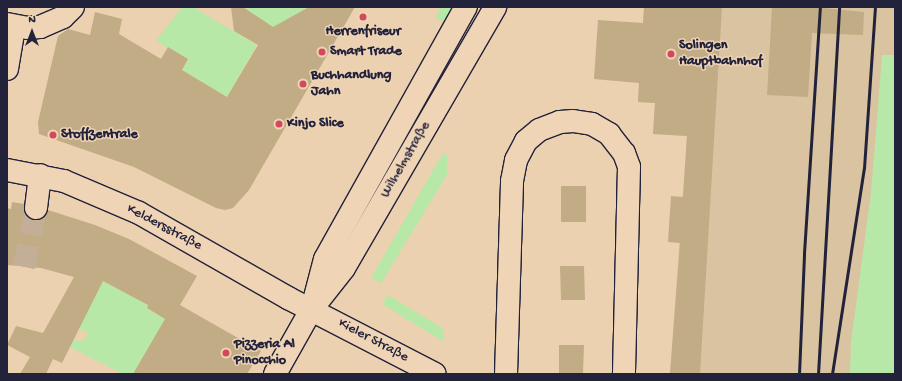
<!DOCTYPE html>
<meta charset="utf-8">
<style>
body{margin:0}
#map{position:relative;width:902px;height:381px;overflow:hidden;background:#ebd1af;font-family:"Gochi Hand",sans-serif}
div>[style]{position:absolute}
.built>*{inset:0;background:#dac3a1}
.green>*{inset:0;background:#b8e8a7}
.building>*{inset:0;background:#c1ac86}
.minor-tunnel>*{height:22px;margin-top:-11px;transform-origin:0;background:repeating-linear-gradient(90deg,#c3ae98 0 22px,transparent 0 33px)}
.roads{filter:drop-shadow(1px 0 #22223b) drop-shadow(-1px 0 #22223b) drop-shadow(0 1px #22223b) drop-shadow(0 -1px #22223b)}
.minor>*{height:22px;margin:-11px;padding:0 11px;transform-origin:11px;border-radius:11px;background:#efd4b6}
.rail>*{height:3px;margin:-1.5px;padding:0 1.5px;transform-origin:1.5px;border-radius:1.5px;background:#22223b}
.dots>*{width:11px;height:11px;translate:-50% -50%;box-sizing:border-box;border:2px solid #efd4b6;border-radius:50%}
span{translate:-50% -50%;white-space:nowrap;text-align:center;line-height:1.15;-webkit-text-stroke:3px #efd4b6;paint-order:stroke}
.poi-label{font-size:14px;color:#22223b;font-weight:700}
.left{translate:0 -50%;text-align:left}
.street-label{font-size:14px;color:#22223b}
.frame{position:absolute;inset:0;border:8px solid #22223b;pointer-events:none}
.north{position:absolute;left:12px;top:12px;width:40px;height:40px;-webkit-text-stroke:3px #efd4b6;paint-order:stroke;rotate:0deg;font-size:11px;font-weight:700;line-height:16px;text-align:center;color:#22223b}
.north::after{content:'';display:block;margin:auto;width:14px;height:18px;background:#22223b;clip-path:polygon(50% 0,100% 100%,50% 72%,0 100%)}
</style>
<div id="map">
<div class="built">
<div style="clip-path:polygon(644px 7px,895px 7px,895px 374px,670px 374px,687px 136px,653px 134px,655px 103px,638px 102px)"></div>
</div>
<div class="green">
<div style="clip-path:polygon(182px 7px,193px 7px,257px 45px,227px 97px,182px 70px,188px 59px,156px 41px)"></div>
<div style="clip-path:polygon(243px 7px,309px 7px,273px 27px)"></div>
<div style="clip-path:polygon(441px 7px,455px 7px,446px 24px,435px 17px)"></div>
<div style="clip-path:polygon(882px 55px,895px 55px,895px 374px,850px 374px,851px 342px,871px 193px)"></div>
<div style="clip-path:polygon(443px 153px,447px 155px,447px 175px,381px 283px,371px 278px)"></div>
<div style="clip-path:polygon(103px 281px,148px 305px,147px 309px,159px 316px,162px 313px,167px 316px,133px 374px,123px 374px,70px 347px,74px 340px,82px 341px,86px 337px,88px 333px,78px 328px)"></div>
<div style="clip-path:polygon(388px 295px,444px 329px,444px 342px,382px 304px)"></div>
</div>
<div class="building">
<div style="clip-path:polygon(231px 7px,243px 7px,273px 27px,309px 7px,355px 7px,249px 190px,233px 208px,225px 210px,216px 208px,134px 167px,39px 134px,38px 122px,58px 36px,68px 29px,90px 35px,95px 12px,122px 19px,119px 34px,161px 59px,168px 47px,188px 59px,182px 70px,227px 97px,258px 45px,234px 31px)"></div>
<div style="clip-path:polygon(644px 7px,722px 7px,700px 374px,670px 374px,680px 243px,668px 242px,671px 196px,683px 197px,687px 136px,653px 134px,655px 103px,638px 102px,639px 83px,594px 79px,598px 20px,643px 23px)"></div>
<div style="clip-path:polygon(772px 7px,814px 7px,864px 12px,863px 35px,812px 33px,808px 97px,767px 95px)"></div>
<div style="clip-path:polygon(561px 186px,586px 186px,586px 222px,561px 222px)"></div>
<div style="clip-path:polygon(12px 202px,24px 204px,25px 213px,34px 220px,41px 219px,48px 210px,95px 225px,129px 239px,197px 276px,180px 305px,261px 351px,247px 374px,133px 374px,165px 319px,147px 308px,148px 305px,103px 281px,62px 363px,53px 359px,46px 374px,20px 374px,30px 357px,7px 345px,16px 326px,43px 333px,74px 277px,41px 268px,7px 265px,7px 208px,11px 209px)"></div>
<div style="clip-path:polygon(560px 266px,584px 266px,585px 300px,561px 300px)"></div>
<div style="clip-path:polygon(559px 345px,584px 345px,583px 374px,559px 374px)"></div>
</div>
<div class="minor-tunnel">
<div style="left:24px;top:267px;width:60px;rotate:-78.5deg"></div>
</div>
<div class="roads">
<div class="minor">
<div style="left:7px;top:24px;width:20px;rotate:11deg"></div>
<div style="left:27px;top:28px;width:13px;rotate:-4deg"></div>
<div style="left:40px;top:27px;width:25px;rotate:-23deg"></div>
<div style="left:63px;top:17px;width:14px;rotate:-45deg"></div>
<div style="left:7px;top:69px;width:43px;rotate:-80.5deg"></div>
<div style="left:7px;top:170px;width:58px;rotate:10.9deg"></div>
<div style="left:64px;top:181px;width:82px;rotate:23.1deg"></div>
<div style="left:139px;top:213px;width:172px;rotate:29.7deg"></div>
<div style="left:288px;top:298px;width:165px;rotate:27.3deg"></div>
<div style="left:36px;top:208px;width:33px;rotate:-83deg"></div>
<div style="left:314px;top:301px;width:43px;rotate:-75.3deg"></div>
<div style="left:325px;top:259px;width:289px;rotate:-60.8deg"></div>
<div style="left:275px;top:374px;width:73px;rotate:-60.6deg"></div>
<div style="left:311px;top:310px;width:53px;rotate:-51.8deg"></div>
<div style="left:344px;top:268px;width:302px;rotate:-59.9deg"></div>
<div style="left:506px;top:374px;width:193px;rotate:-88.2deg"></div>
<div style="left:512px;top:181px;width:21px;rotate:-79deg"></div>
<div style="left:516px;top:160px;width:21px;rotate:-62deg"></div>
<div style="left:526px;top:141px;width:17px;rotate:-40deg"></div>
<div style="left:539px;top:130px;width:22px;rotate:-21deg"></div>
<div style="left:560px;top:122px;width:13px;rotate:-4deg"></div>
<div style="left:573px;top:121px;width:19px;rotate:9deg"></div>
<div style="left:592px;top:124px;width:20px;rotate:30deg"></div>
<div style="left:609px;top:134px;width:24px;rotate:52deg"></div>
<div style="left:624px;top:153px;width:15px;rotate:70deg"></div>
<div style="left:629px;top:167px;width:207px;rotate:91.4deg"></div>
</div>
</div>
<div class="rail">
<div style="left:799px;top:374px;width:121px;rotate:-87.6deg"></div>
<div style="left:804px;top:253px;width:247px;rotate:-86.3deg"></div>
<div style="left:818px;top:374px;width:368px;rotate:-86.7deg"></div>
<div style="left:832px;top:374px;width:208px;rotate:-81.2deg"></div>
<div style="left:864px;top:168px;width:161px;rotate:-86.1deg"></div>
</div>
<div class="dots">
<div style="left:363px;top:17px;background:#d1495b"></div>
<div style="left:322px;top:52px;background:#d1495b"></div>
<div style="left:671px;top:54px;background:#d1495b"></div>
<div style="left:303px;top:84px;background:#d1495b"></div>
<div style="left:279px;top:124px;background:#d1495b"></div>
<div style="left:53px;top:135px;background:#d1495b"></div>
<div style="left:226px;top:353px;background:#d1495b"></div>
</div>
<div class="poi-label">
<span style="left:363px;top:32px">Herrenfriseur</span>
<span class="left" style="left:679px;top:54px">Solingen<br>Hauptbahnhof</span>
<span class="left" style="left:330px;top:52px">Smart Trade</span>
<span class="left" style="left:311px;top:84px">Buchhandlung<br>Jahn</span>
<span class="left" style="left:287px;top:124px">Kinjo Slice</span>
<span class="left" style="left:61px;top:135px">Stoffzentrale</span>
<span class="left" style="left:234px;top:353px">Pizzeria Al<br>Pinocchio</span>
</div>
<div class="street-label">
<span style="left:406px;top:160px;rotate:-60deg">Wilhelmstraße</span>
<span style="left:164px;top:228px;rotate:28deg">Keldersstraße</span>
<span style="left:373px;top:341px;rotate:28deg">Kieler Straße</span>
</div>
<div class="frame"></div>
<div class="north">N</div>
</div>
